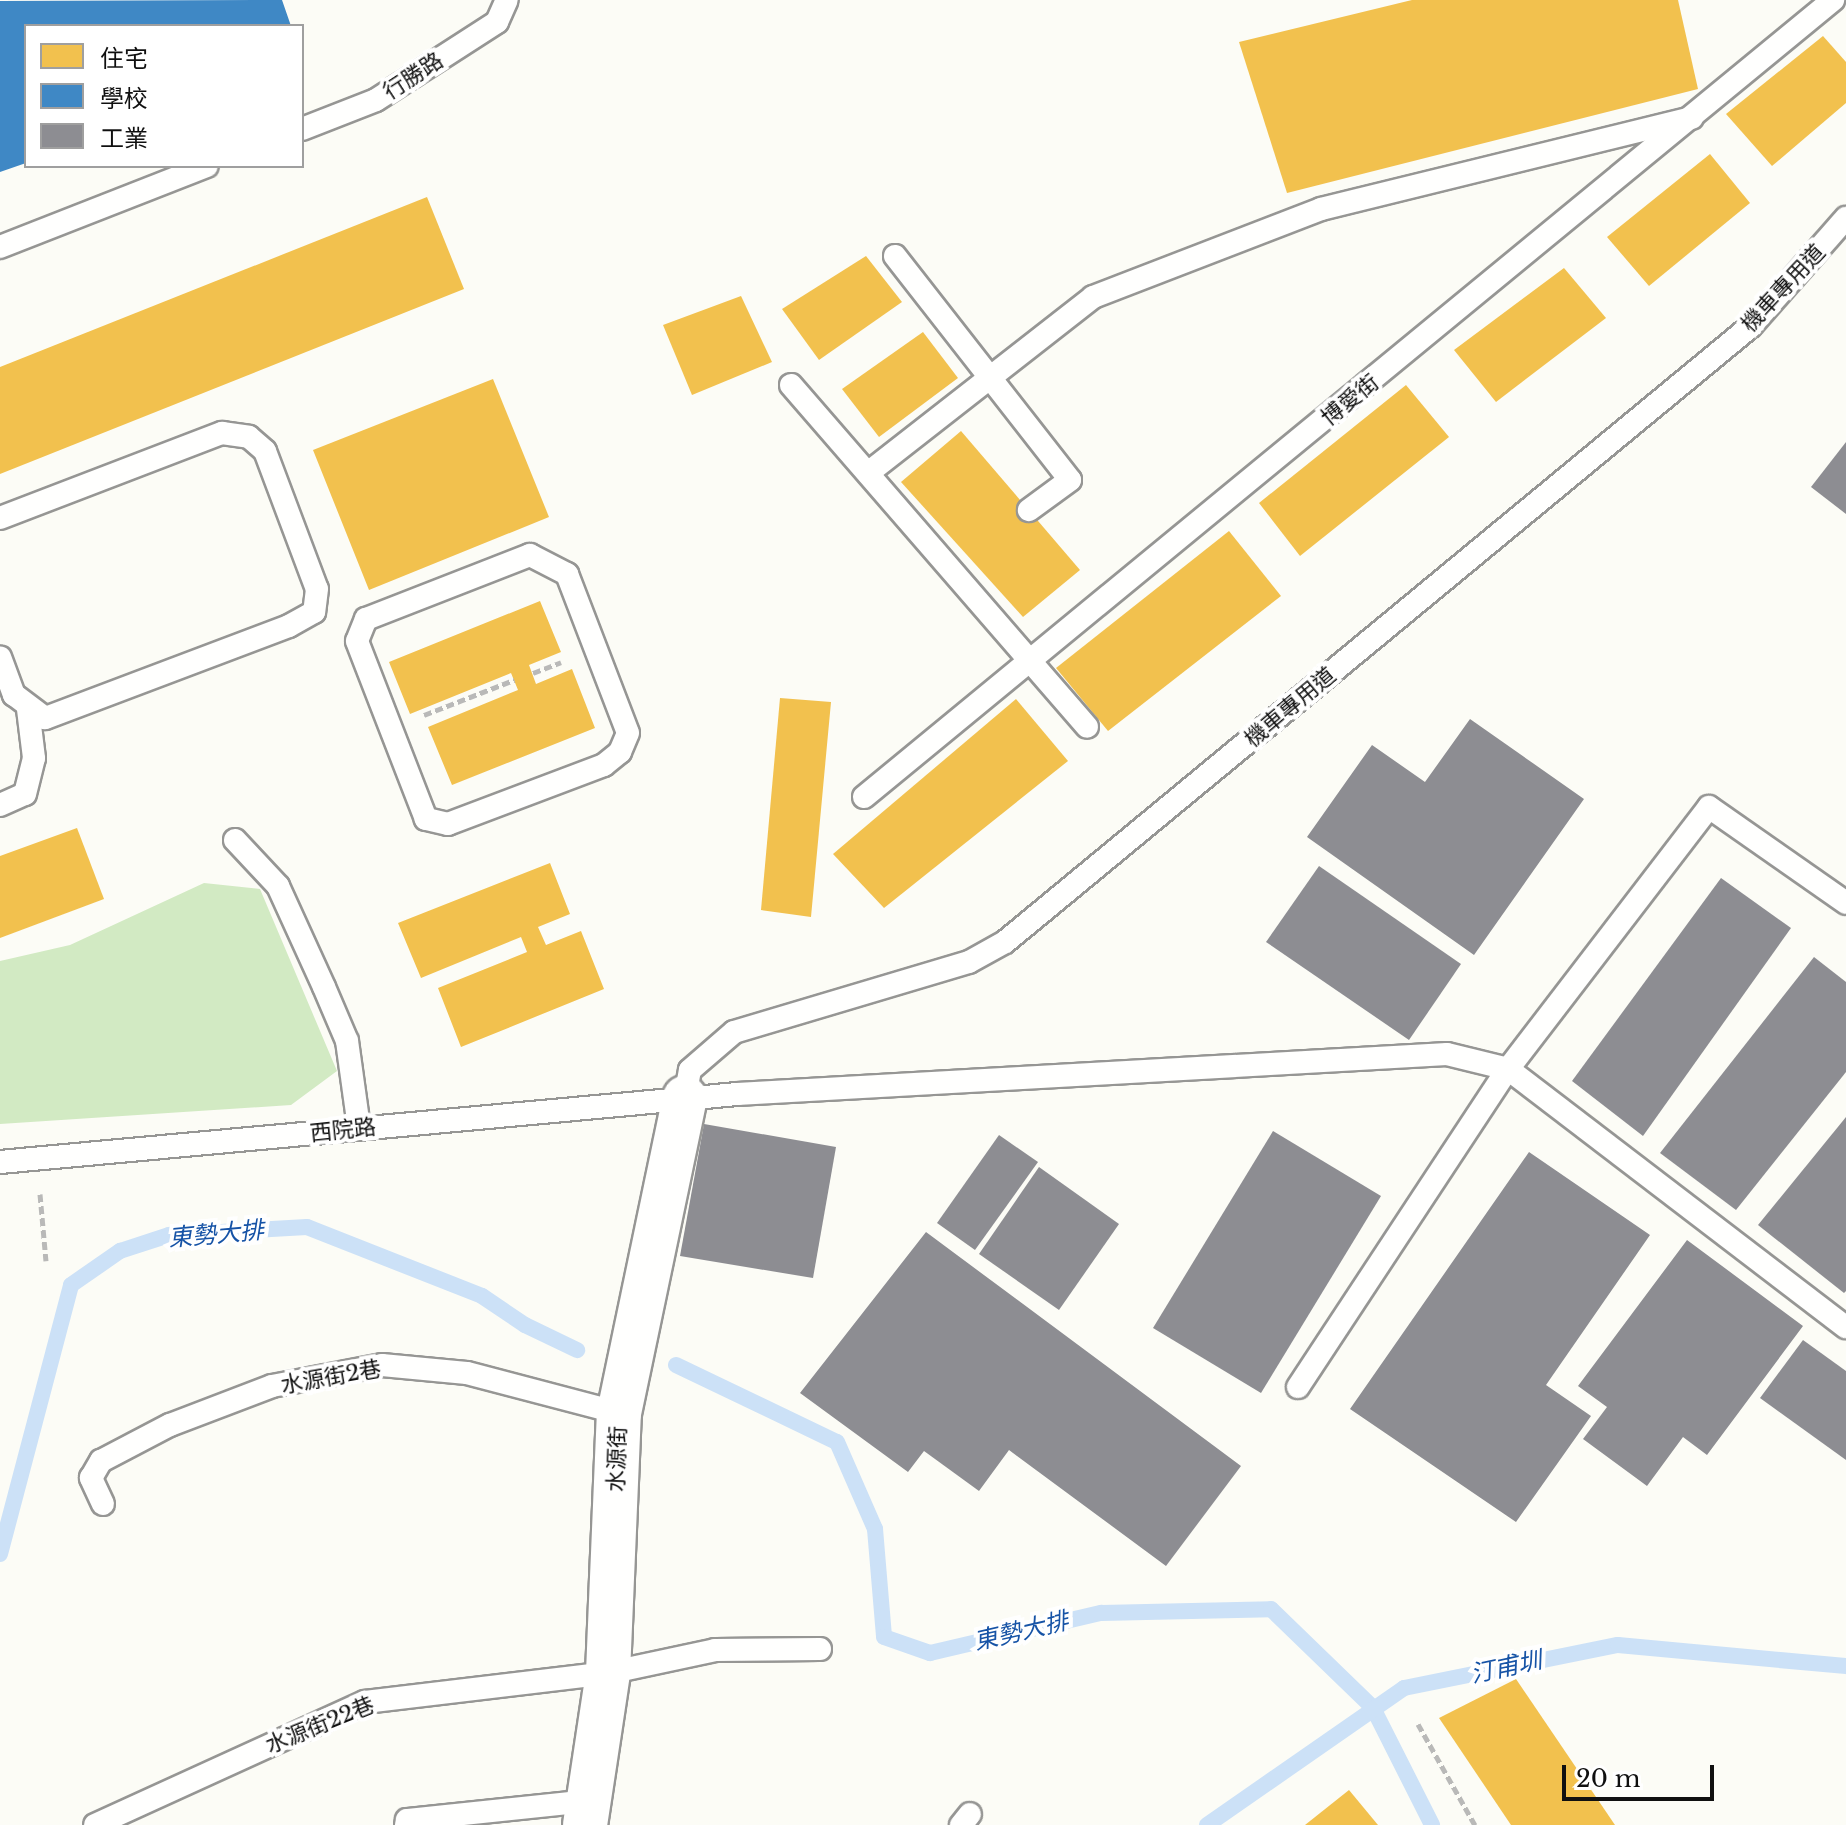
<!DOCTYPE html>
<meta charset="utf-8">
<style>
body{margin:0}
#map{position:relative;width:1846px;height:1825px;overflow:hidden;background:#fcfcf6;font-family:"Libre Baskerville","Noto Sans TC",serif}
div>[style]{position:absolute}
.forest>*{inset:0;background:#d2eac3}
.homes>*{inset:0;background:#f2c14e}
.schools>*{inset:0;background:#3f88c5}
.industry>*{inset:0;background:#8d8d92}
.stream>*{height:16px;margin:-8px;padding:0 8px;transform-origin:8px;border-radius:8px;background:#cce1f7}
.path>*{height:5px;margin-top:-2.5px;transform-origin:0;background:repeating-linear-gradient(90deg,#b9b9b8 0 8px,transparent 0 12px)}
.roads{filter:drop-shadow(2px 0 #969694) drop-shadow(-2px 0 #969694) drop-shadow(0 2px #969694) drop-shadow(0 -2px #969694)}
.lane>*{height:22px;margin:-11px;padding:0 11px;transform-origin:11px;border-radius:11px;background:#fffffe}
.street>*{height:44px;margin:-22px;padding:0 22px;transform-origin:22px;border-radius:22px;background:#fffffe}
span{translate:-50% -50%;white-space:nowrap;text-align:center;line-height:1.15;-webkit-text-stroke:8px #fff;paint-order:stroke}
.street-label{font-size:22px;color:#101010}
.water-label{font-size:24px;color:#1653a6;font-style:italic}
.legend{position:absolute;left:24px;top:24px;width:280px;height:144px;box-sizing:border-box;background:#fff;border:2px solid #9f9f9f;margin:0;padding:10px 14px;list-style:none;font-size:24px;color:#101010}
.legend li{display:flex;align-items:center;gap:16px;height:40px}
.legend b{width:40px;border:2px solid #9f9f9f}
.scale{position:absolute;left:1562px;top:1765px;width:152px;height:36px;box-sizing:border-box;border:4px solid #101010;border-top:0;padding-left:10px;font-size:24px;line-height:28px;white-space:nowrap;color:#101010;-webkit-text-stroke:6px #fff;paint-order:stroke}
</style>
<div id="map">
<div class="forest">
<div style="clip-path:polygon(204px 883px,260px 889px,337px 1071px,291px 1105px,0 1124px,0 961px,70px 945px)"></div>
</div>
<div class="homes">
<div style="clip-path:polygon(1412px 0,1678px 0,1698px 89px,1287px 193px,1239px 42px)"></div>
<div style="clip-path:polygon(1823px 36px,1846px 62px,1846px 103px,1772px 166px,1726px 114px)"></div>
<div style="clip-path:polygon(1710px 154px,1750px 203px,1649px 286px,1607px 237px)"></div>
<div style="clip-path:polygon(427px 197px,464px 289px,0 474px,0 367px)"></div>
<div style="clip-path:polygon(866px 256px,902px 302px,819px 360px,782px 309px)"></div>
<div style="clip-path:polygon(1564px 268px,1606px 318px,1496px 402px,1454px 350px)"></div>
<div style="clip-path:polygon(741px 296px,772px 362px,692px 395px,663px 325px)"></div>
<div style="clip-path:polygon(923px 332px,958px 378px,879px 437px,842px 389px)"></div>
<div style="clip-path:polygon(493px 379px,549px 517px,369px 590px,313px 450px)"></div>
<div style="clip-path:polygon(1406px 385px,1449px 437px,1300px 556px,1259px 503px)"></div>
<div style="clip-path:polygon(961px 431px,1080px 570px,1023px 617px,901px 482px)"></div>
<div style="clip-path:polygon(1229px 531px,1281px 596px,1108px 731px,1056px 668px)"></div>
<div style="clip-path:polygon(540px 601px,561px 652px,529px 665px,536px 684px,572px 669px,595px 728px,452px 785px,428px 727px,518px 690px,511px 673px,410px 714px,389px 662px)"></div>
<div style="clip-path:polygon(780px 698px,831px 702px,811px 917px,761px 910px)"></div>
<div style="clip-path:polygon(1016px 699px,1068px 761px,884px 908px,833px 854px)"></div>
<div style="clip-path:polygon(77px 828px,104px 899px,0 938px,0 856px)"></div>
<div style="clip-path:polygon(550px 863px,570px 914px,538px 927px,546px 945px,581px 931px,604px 989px,461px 1047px,438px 988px,527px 952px,521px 937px,421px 978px,398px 923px)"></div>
<div style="clip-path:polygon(1516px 1679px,1615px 1825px,1511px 1825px,1439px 1718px)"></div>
<div style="clip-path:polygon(1349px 1790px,1378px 1825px,1305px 1825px)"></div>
</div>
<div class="schools">
<div style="clip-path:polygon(282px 0,291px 26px,26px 26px,26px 163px,0 172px,0 1px)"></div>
</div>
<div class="industry">
<div style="clip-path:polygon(1846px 442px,1846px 514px,1811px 487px)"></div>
<div style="clip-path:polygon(1470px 719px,1584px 799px,1474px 955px,1307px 837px,1372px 745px,1425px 782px)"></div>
<div style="clip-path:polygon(1319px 866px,1461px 964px,1409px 1040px,1266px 942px)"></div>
<div style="clip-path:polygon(1721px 878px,1791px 928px,1643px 1136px,1572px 1081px)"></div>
<div style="clip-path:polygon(1814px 957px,1846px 982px,1846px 1072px,1736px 1210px,1660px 1153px)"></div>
<div style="clip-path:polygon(1846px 1117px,1846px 1291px,1844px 1293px,1758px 1225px)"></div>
<div style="clip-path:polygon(704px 1124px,836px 1147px,813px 1278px,680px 1256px)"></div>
<div style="clip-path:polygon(1273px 1131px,1381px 1196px,1261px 1393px,1153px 1328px)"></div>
<div style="clip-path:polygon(999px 1135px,1038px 1162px,975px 1250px,937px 1223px)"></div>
<div style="clip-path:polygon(1529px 1152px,1650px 1235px,1546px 1385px,1591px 1416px,1516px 1522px,1350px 1409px)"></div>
<div style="clip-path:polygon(1039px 1167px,1119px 1224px,1059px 1310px,979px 1254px)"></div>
<div style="clip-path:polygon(926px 1232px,1241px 1466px,1166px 1566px,1009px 1450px,979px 1491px,924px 1451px,908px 1472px,800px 1393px)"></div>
<div style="clip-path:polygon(1687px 1240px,1803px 1326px,1707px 1455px,1683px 1437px,1647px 1486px,1583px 1439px,1607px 1407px,1578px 1386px)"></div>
<div style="clip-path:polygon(1803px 1340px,1846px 1371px,1846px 1460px,1760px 1398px)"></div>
</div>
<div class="stream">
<div style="left:676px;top:1365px;width:178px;rotate:25.6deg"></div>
<div style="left:837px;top:1442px;width:95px;rotate:66.4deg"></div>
<div style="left:875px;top:1529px;width:108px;rotate:85.2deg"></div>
<div style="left:884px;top:1637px;width:49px;rotate:19.2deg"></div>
<div style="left:930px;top:1653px;width:176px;rotate:-13.2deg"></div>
<div style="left:1101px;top:1613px;width:170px;rotate:-1.3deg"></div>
<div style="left:1271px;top:1609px;width:142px;rotate:44.1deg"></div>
<div style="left:1373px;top:1708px;width:131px;rotate:63.2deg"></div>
<div style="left:0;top:1554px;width:278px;rotate:-75.2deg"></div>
<div style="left:71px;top:1285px;width:60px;rotate:-34.8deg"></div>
<div style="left:120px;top:1251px;width:52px;rotate:-18.1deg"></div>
<div style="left:169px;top:1235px;width:138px;rotate:-3.3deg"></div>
<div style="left:307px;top:1227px;width:188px;rotate:21.5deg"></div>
<div style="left:482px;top:1296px;width:52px;rotate:34deg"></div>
<div style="left:525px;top:1325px;width:58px;rotate:25.7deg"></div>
<div style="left:1207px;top:1825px;width:240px;rotate:-34.8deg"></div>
<div style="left:1404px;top:1688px;width:218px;rotate:-11.4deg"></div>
<div style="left:1618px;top:1645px;width:229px;rotate:5.3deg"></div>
</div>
<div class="path">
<div style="left:533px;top:673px;width:30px;rotate:-21deg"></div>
<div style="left:424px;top:715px;width:97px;rotate:-21.3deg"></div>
<div style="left:40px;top:1194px;width:67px;rotate:84.9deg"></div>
<div style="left:1418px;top:1724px;width:116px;rotate:60.6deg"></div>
</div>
<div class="roads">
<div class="lane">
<div style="left:302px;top:129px;width:79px;rotate:-21.4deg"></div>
<div style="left:376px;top:100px;width:144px;rotate:-32.8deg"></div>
<div style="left:497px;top:22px;width:24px;rotate:-66deg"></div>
<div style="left:0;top:247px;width:222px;rotate:-21.4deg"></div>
<div style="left:895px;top:256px;width:284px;rotate:52deg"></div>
<div style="left:1070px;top:480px;width:51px;rotate:143.8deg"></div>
<div style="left:791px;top:385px;width:452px;rotate:49.1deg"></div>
<div style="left:868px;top:473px;width:286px;rotate:-38deg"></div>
<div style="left:1093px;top:297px;width:244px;rotate:-21.1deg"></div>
<div style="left:1321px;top:209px;width:382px;rotate:-13.8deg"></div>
<div style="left:0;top:518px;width:238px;rotate:-21deg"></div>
<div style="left:222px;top:433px;width:27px;rotate:8deg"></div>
<div style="left:249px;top:437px;width:21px;rotate:41deg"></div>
<div style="left:265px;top:451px;width:147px;rotate:69.4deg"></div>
<div style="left:317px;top:589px;width:23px;rotate:97deg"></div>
<div style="left:314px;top:612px;width:29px;rotate:151deg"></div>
<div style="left:289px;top:626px;width:261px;rotate:159.3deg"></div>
<div style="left:45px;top:718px;width:39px;rotate:-143deg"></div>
<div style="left:14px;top:695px;width:40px;rotate:-110.2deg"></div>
<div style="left:530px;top:555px;width:42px;rotate:27.2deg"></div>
<div style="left:567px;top:574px;width:170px;rotate:69deg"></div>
<div style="left:628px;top:733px;width:21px;rotate:113deg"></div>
<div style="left:620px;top:752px;width:21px;rotate:141deg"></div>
<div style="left:604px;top:765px;width:167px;rotate:159.3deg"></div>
<div style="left:448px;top:824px;width:23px;rotate:-167deg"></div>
<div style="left:426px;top:819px;width:191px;rotate:-111.2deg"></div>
<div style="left:357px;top:641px;width:24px;rotate:-68deg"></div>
<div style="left:366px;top:619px;width:176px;rotate:-21.3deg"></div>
<div style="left:864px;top:797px;width:1255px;rotate:-39.44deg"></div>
<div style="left:0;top:805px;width:27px;rotate:-24deg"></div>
<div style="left:25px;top:794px;width:37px;rotate:-76deg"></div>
<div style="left:34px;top:758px;width:49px;rotate:-97deg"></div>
<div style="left:235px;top:840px;width:63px;rotate:46.9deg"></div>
<div style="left:278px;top:886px;width:111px;rotate:65.5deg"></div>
<div style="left:324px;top:987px;width:59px;rotate:66.9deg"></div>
<div style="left:347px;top:1041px;width:88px;rotate:82.1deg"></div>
<div style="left:685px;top:1098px;width:28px;rotate:-80deg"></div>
<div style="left:690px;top:1070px;width:58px;rotate:-40.8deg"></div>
<div style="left:734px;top:1032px;width:245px;rotate:-16.6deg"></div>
<div style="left:969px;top:962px;width:41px;rotate:-29.1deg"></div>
<div style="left:1005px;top:942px;width:967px;rotate:-39.55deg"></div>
<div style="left:1751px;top:326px;width:144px;rotate:-48.7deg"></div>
<div style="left:0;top:1162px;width:740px;rotate:-5.27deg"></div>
<div style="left:737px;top:1094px;width:711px;rotate:-3.22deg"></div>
<div style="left:1447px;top:1054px;width:63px;rotate:13.8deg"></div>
<div style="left:1508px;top:1069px;width:330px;rotate:-52.5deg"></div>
<div style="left:1709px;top:807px;width:167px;rotate:35deg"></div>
<div style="left:1298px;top:1387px;width:381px;rotate:-56.6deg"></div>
<div style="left:1508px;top:1069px;width:425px;rotate:37.4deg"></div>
<div style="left:103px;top:1504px;width:29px;rotate:-115deg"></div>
<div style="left:91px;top:1478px;width:20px;rotate:-60deg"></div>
<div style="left:101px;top:1461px;width:78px;rotate:-27.6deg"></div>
<div style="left:170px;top:1425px;width:109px;rotate:-20.9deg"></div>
<div style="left:272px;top:1386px;width:112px;rotate:-10.8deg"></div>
<div style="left:382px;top:1365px;width:85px;rotate:5.4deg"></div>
<div style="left:467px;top:1373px;width:157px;rotate:14.7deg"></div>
<div style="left:95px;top:1825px;width:297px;rotate:-24.5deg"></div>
<div style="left:365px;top:1702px;width:245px;rotate:-6.8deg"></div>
<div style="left:608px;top:1673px;width:109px;rotate:-12.1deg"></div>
<div style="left:715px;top:1650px;width:105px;rotate:-0.5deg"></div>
<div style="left:406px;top:1825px;width:5px;rotate:-79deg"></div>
<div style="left:407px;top:1820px;width:182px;rotate:-6deg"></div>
<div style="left:961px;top:1825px;width:14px;rotate:-51deg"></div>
</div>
<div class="street">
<div style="left:585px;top:1825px;width:154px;rotate:-81.4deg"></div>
<div style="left:608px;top:1673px;width:260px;rotate:-87.6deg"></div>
<div style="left:619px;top:1413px;width:322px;rotate:-78.2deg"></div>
</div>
</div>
<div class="street-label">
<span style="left:413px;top:76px;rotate:-33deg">行勝路</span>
<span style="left:1783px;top:288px;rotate:-47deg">機車專用道</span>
<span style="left:1350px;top:400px;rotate:-39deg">博愛街</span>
<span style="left:1290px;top:707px;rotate:-40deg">機車專用道</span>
<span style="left:343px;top:1130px;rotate:-6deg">西院路</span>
<span style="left:331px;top:1377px;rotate:-10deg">水源街2巷</span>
<span style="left:617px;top:1459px;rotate:-88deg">水源街</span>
<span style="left:320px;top:1725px;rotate:-22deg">水源街22巷</span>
</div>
<div class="water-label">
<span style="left:216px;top:1234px;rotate:-5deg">東勢大排</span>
<span style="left:1021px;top:1631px;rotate:-13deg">東勢大排</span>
<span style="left:1506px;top:1667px;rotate:-12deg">汀甫圳</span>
</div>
<ul class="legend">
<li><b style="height:22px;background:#f2c14e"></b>住宅</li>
<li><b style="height:22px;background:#3f88c5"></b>學校</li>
<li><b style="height:22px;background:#8d8d92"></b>工業</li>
</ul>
<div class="scale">20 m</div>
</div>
